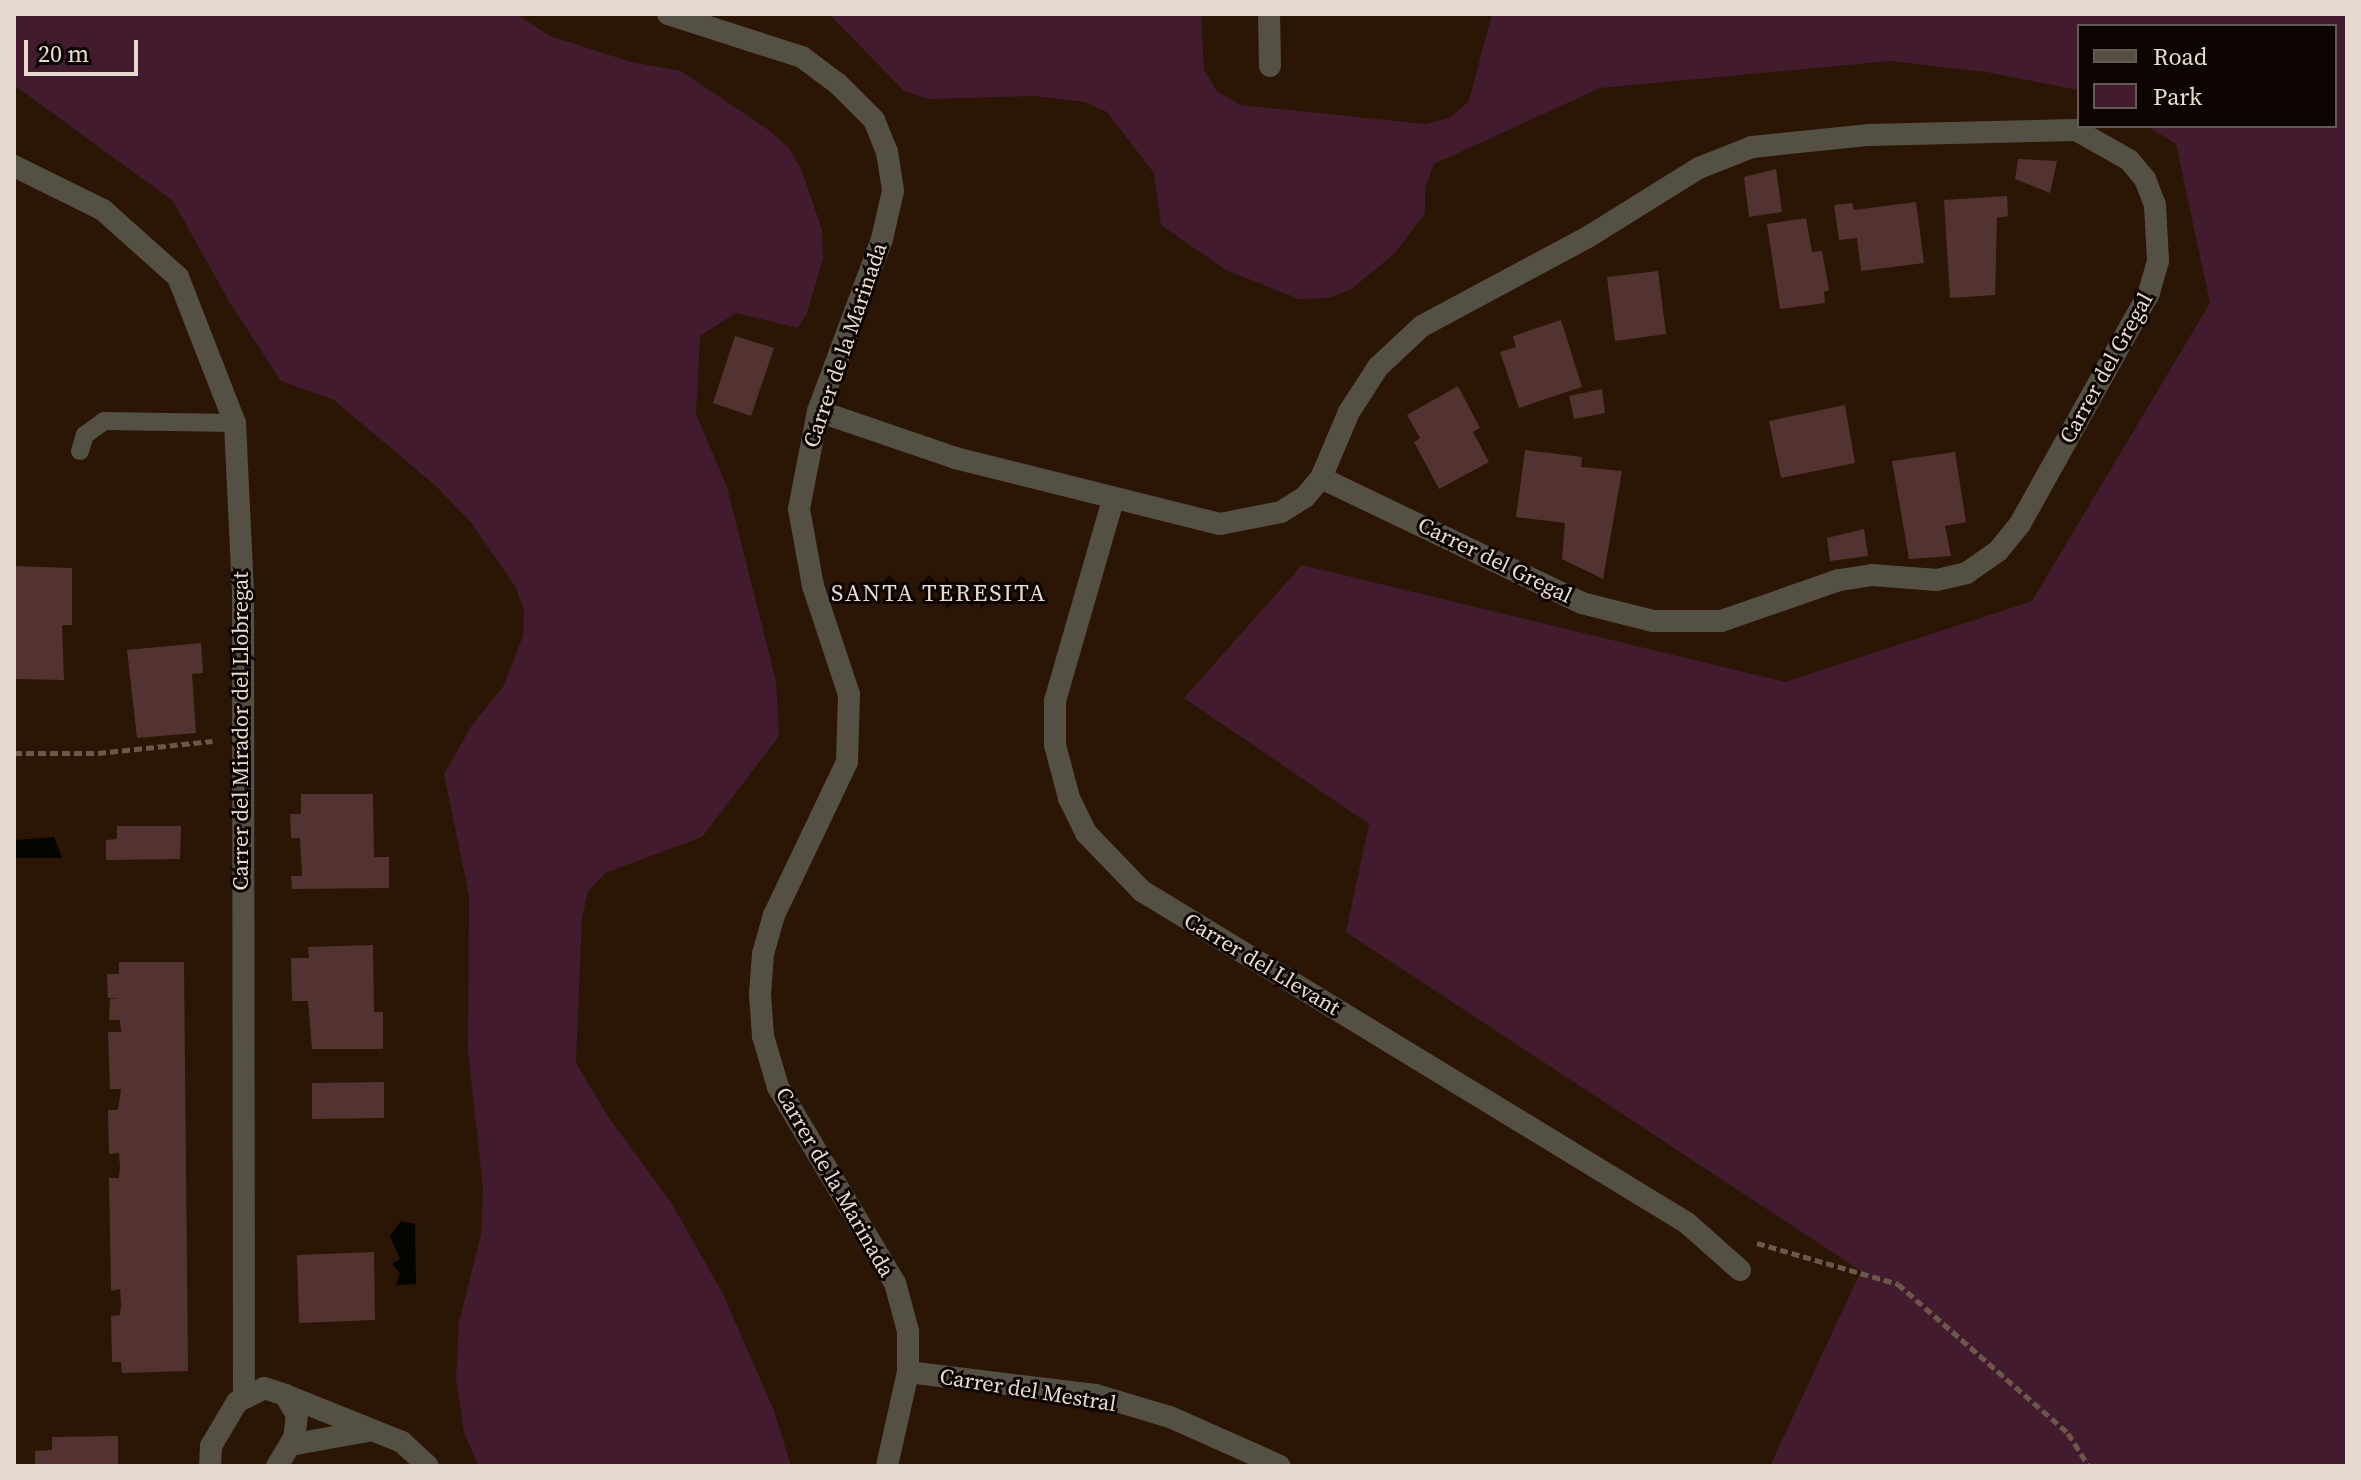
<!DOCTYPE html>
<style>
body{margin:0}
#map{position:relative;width:2361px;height:1480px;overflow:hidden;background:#2b1505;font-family:"Source Serif 4",serif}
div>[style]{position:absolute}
.green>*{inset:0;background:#421c2e}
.water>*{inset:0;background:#030500}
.building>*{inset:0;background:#523331}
.path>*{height:5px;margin-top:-2.5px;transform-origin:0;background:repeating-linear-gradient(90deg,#6b5849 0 8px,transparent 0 12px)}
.service>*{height:18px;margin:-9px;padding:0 9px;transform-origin:9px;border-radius:9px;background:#555044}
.minor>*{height:22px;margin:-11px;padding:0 11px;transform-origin:11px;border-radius:11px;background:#555044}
span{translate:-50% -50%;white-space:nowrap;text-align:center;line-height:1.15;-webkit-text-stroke:6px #0c0401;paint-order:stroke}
.street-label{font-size:22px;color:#e9dacf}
.neighbourhood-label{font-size:24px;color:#e9dacf;letter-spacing:2px}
.frame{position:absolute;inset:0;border:16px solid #e9dacf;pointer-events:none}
.legend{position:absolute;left:2077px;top:24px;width:260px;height:104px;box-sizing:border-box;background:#0c0401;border:2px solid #645a53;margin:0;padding:10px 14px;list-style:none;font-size:24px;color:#e9dacf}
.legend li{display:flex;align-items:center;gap:16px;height:40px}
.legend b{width:40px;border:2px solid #645a53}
.scale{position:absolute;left:24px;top:40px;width:114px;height:36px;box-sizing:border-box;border:4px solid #e9dacf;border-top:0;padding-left:10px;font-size:24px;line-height:28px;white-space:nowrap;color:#e9dacf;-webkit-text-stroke:6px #0c0401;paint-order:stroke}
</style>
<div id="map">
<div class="green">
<div style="clip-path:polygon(14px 14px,516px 14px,550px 36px,631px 62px,681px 71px,770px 131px,789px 148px,802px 171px,822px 230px,823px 259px,807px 313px,798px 328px,736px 313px,700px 336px,696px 414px,727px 487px,776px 681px,779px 736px,702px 837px,605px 873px,588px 892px,582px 917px,576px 1063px,607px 1115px,672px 1204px,723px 1294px,774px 1411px,791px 1466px,479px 1466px,464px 1433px,456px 1379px,459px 1323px,481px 1235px,483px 1188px,468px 1051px,469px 896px,444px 774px,472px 725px,503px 687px,523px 636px,524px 610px,515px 586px,472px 524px,437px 487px,334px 400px,281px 381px,230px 303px,173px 201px,14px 85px)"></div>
<div style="clip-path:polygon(1201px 14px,1204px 70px,1217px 91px,1240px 105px,1425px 124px,1450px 118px,1469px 101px,1492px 14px,2347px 14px,2347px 1466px,1770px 1466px,1861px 1271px,1346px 932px,1369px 824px,1184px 698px,1302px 565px,1785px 682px,2032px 601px,2210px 303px,2176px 144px,2147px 126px,2335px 126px,2335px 26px,2079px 26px,2079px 90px,1986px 72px,1890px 61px,1600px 88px,1434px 164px,1425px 187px,1425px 213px,1394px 254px,1350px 290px,1328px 298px,1299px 299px,1226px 270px,1161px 225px,1154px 173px,1107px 112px,1085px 102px,1034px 96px,928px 99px,904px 91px,829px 14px)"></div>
</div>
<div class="water">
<div style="clip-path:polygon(54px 837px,62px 858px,16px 858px,16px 840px)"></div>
<div style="clip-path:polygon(401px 1221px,415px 1224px,416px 1284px,396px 1285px,400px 1273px,392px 1264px,400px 1259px,390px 1236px)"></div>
</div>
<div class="building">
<div style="clip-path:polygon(2018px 159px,2057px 161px,2050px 193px,2015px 179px)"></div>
<div style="clip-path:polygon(1776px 169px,1782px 212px,1749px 217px,1744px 177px)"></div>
<div style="clip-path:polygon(2007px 196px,2008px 216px,1997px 218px,1995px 295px,1950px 298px,1944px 200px)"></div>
<div style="clip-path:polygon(1916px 202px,1924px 263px,1861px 271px,1857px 238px,1839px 240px,1834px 205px,1852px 203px,1854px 210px)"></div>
<div style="clip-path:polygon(1806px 218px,1812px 252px,1822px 251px,1829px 290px,1824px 292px,1825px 303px,1780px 309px,1767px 224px)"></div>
<div style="clip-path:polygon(1658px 271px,1666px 334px,1615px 341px,1607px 277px)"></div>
<div style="clip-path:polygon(1561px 320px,1582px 387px,1519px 408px,1500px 352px,1516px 347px,1513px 336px)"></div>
<div style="clip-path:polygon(735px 336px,774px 348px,751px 416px,713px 403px)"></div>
<div style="clip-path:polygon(1458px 386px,1480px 428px,1473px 432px,1489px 462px,1439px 489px,1414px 442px,1420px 438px,1407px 415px)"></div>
<div style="clip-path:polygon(1602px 389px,1605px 413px,1574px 419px,1569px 396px)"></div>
<div style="clip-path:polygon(1845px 405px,1855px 463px,1781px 478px,1769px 421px)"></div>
<div style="clip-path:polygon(1525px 450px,1582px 457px,1581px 467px,1622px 471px,1603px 579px,1562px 559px,1565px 523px,1516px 517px)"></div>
<div style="clip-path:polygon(1955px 452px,1966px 522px,1945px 526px,1951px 556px,1909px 559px,1892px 461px)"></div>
<div style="clip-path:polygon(1864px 529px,1868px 556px,1830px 561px,1827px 538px)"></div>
<div style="clip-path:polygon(14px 566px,72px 568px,72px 625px,62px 625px,64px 680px,14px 679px)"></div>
<div style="clip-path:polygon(201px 643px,203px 673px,192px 674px,196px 733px,137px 738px,127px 650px)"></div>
<div style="clip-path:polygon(301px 794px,373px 794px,374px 857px,389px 857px,389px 888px,292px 889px,291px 876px,302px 876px,300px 838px,291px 838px,290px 814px,301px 814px)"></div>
<div style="clip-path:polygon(117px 826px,181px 826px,180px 859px,106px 860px,106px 840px,117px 839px)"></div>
<div style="clip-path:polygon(373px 945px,374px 1012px,383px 1012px,383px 1049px,312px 1049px,308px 1001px,292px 1001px,291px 958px,309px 958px,308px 947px)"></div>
<div style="clip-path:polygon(119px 962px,184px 962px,188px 1371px,122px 1373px,121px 1362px,112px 1362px,111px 1316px,120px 1315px,121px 1304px,120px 1289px,111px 1291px,109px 1178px,119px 1178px,120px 1167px,119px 1153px,109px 1154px,108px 1110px,118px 1110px,121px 1089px,110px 1089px,108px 1032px,121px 1032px,120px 1020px,109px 1020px,110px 999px,119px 998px,108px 998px,107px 974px,119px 974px)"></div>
<div style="clip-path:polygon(384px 1082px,384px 1118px,312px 1119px,312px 1083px)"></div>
<div style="clip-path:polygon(374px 1252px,375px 1320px,299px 1323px,297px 1255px)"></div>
<div style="clip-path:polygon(118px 1436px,118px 1466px,35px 1466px,35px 1451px,52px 1450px,52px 1437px)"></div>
</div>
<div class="path">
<div style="left:14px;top:753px;width:84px"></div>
<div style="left:98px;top:753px;width:115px;rotate:-6deg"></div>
<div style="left:1757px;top:1243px;width:147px;rotate:16.2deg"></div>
<div style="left:1898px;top:1284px;width:226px;rotate:41.2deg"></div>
<div style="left:2068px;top:1433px;width:39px;rotate:58deg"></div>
</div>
<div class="service">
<div style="left:80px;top:451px;width:17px;rotate:-73deg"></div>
<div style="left:85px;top:435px;width:24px;rotate:-36deg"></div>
<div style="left:104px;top:421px;width:131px;rotate:0.9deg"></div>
</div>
<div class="minor">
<div style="left:668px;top:14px;width:141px;rotate:17.8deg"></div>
<div style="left:802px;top:57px;width:45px;rotate:36.9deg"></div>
<div style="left:838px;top:84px;width:51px;rotate:45deg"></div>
<div style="left:874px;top:120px;width:35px;rotate:68deg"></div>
<div style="left:887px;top:152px;width:39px;rotate:81deg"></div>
<div style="left:893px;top:191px;width:49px;rotate:102.9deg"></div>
<div style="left:882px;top:239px;width:184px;rotate:110.4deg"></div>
<div style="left:818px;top:411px;width:100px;rotate:101deg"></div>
<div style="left:799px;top:509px;width:78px;rotate:79.7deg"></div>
<div style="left:813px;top:586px;width:114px;rotate:71.6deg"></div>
<div style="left:849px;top:694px;width:68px;rotate:91.7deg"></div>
<div style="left:847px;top:762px;width:170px;rotate:115.5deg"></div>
<div style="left:774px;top:915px;width:41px;rotate:105.8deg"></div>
<div style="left:763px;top:954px;width:40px;rotate:94.3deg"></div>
<div style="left:760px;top:994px;width:42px;rotate:85.9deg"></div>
<div style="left:763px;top:1036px;width:53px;rotate:73.6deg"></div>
<div style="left:778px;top:1087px;width:228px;rotate:59.2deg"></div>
<div style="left:895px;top:1283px;width:50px;rotate:74.8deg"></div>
<div style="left:908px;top:1331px;width:41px;rotate:90deg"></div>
<div style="left:908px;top:1372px;width:96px;rotate:102.6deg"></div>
<div style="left:1269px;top:14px;width:52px;rotate:88.9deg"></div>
<div style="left:14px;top:166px;width:99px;rotate:26.3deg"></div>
<div style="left:103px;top:210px;width:101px;rotate:41.8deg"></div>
<div style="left:178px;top:277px;width:157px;rotate:68.7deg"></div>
<div style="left:235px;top:423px;width:168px;rotate:87.3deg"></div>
<div style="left:243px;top:591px;width:804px;rotate:89.93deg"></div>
<div style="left:818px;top:411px;width:145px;rotate:18.9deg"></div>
<div style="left:955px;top:458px;width:273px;rotate:14deg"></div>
<div style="left:1220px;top:524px;width:62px;rotate:-11.1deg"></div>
<div style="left:1281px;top:512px;width:28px;rotate:-32deg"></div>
<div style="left:1305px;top:497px;width:25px;rotate:-50deg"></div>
<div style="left:1321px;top:478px;width:72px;rotate:-67deg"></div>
<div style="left:1349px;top:412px;width:54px;rotate:-57.2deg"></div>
<div style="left:1378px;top:367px;width:60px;rotate:-43deg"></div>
<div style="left:1422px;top:326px;width:188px;rotate:-28.2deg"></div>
<div style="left:1588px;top:237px;width:131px;rotate:-31.9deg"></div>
<div style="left:1699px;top:168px;width:57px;rotate:-21.6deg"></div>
<div style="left:1752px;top:147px;width:118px;rotate:-5.9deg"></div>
<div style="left:1869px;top:135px;width:207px;rotate:-1.4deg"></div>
<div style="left:2076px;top:130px;width:61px;rotate:29.5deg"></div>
<div style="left:2129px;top:160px;width:25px;rotate:50deg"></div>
<div style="left:2145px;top:179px;width:28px;rotate:69deg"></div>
<div style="left:2155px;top:205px;width:56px;rotate:86.9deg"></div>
<div style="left:2158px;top:261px;width:33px;rotate:106deg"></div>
<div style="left:2149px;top:293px;width:265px;rotate:119.2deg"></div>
<div style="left:2020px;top:524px;width:35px;rotate:129deg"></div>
<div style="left:1998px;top:551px;width:38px;rotate:145deg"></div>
<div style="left:1967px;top:573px;width:31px;rotate:167deg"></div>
<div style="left:1937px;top:580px;width:65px;rotate:-175.6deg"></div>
<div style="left:1872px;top:575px;width:33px;rotate:171deg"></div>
<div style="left:1839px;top:580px;width:125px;rotate:160.8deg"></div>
<div style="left:1721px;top:621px;width:68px;rotate:180deg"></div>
<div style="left:1653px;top:621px;width:73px;rotate:-165.8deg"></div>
<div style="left:1582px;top:603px;width:289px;rotate:-154.4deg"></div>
<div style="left:1113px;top:500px;width:209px;rotate:106.1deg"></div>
<div style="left:1055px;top:701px;width:44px;rotate:90deg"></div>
<div style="left:1055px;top:745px;width:55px;rotate:75.2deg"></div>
<div style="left:1069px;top:798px;width:39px;rotate:64deg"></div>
<div style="left:1086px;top:833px;width:81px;rotate:46deg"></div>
<div style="left:1142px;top:891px;width:638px;rotate:31.35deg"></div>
<div style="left:1687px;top:1223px;width:71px;rotate:41.6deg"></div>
<div style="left:908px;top:1372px;width:189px;rotate:7deg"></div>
<div style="left:1096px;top:1395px;width:77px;rotate:16.6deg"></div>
<div style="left:1170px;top:1417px;width:120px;rotate:24deg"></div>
<div style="left:285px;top:1395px;width:126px;rotate:21.9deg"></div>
<div style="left:402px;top:1442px;width:35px;rotate:43deg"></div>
<div style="left:290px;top:1445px;width:78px;rotate:-10.3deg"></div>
<div style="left:210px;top:1466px;width:20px;rotate:-87deg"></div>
<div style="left:211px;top:1446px;width:51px;rotate:-59.4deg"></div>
<div style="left:237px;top:1402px;width:30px;rotate:-27deg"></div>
<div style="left:264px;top:1388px;width:22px;rotate:18deg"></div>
<div style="left:285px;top:1395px;width:23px;rotate:59deg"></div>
<div style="left:297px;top:1415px;width:23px;rotate:97deg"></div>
<div style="left:294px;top:1438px;width:33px;rotate:121deg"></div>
</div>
<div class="street-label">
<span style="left:845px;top:345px;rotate:-71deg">Carrer de la Marinada</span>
<span style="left:2106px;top:368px;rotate:-61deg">Carrer del Gregal</span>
<span style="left:1495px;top:560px;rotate:26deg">Carrer del Gregal</span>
<span style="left:241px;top:731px;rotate:-90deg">Carrer del Mirador del Llobregat</span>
<span style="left:1262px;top:964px;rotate:31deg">Carrer del Llevant</span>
<span style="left:835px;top:1182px;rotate:60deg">Carrer de la Marinada</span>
<span style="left:1028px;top:1390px;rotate:9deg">Carrer del Mestral</span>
</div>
<div class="neighbourhood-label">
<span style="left:939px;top:593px">SANTA TERESITA</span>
</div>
<div class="frame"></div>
<ul class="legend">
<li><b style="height:10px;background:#555044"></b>Road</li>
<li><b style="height:22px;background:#421c2e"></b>Park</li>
</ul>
<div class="scale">20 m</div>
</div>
